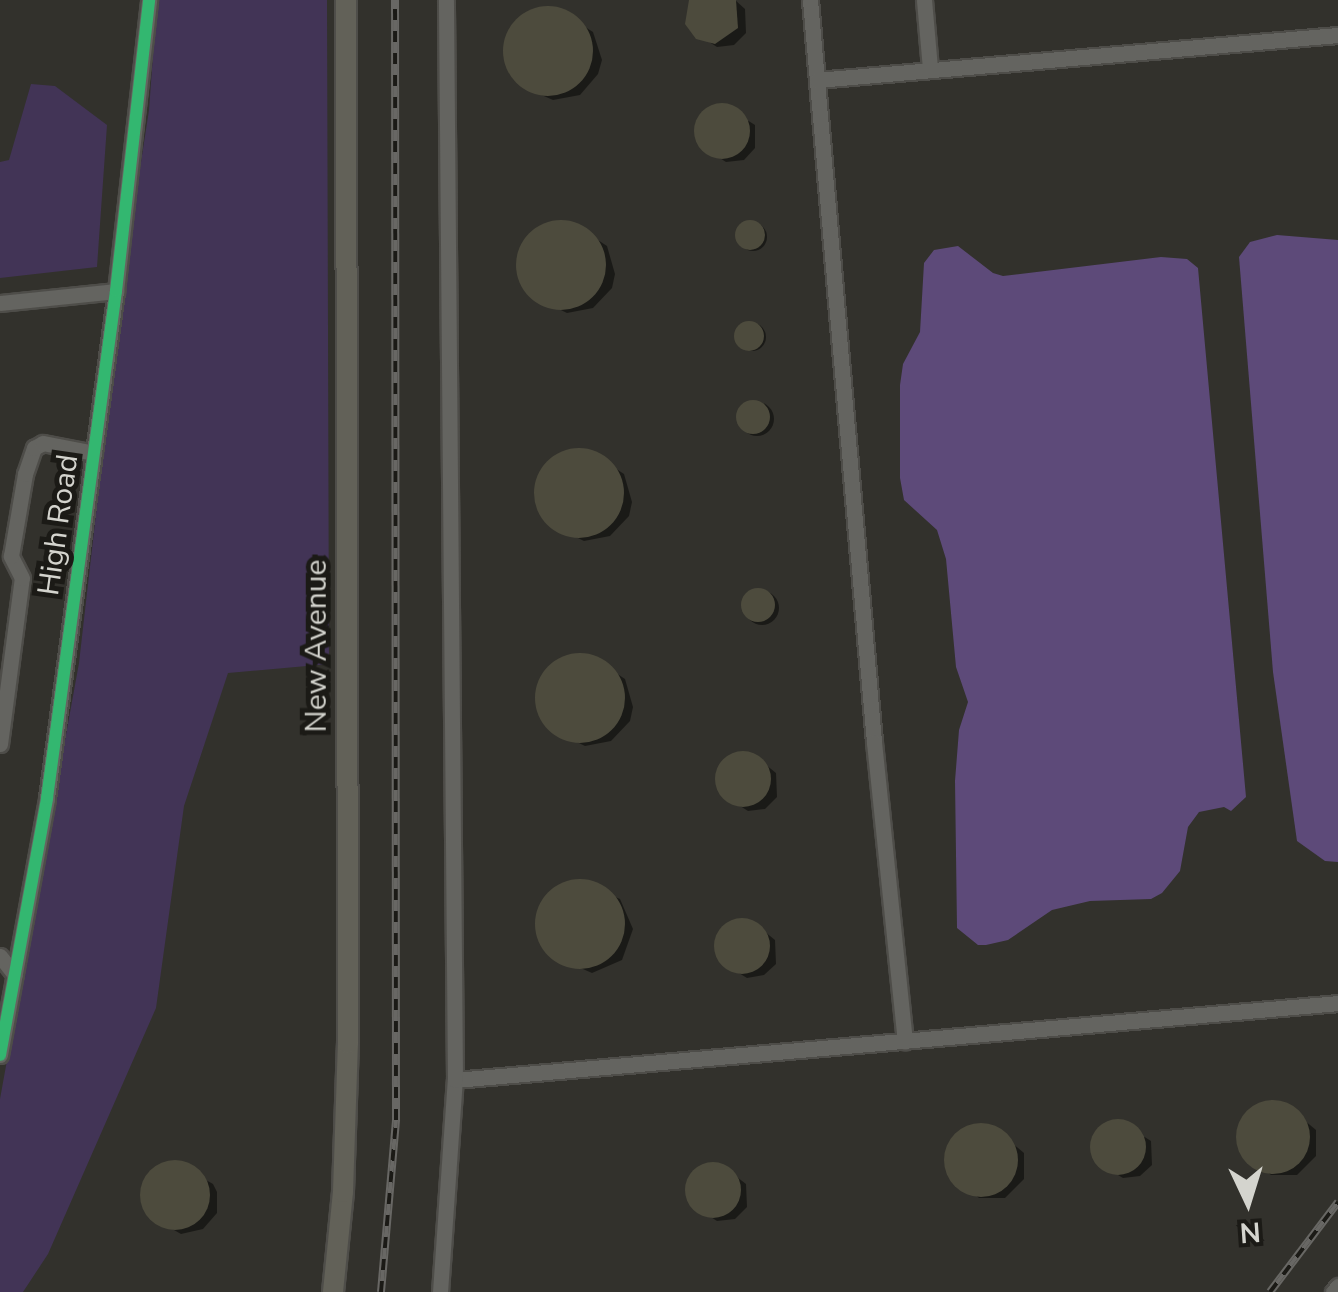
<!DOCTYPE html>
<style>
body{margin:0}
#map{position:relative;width:1338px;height:1292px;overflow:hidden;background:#32312c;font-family:"Nunito Sans",sans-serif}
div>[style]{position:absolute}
.green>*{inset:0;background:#423456}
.water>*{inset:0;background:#5d4a79}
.shadow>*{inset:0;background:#0007}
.round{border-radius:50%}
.building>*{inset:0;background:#4d4b3d}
.roads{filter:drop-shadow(2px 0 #4e4d49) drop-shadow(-2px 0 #4e4d49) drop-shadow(0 2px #4e4d49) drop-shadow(0 -2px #4e4d49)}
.minor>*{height:15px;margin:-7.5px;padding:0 7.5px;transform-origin:7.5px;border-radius:7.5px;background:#646460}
.major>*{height:20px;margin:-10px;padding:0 10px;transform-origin:10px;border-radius:10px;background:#626158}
.rail>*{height:8px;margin-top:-4px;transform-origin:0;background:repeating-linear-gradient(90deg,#1b1a16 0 11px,#686764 0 22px);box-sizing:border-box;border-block:2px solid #686764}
.cycleway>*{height:12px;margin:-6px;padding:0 6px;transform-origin:6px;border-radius:6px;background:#33b770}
span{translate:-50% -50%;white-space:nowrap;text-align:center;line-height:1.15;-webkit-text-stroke:10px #1b1a16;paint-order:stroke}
.street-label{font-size:30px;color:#d4d4ce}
.north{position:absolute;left:1198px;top:1152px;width:100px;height:100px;-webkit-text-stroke:8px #1b1a16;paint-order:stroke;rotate:176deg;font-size:28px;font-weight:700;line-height:40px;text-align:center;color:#d4d4ce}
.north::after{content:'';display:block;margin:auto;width:35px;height:45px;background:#d4d4ce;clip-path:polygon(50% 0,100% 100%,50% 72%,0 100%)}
</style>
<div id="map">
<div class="green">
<div style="clip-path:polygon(157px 0,327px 0,329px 664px,228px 673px,184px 806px,156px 1008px,48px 1254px,23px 1292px,0 1292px,0 1099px,79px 663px,122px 286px,149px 110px)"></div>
<div style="clip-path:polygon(31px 84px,55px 86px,107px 125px,97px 267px,0 278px,0 162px,9px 160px)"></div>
</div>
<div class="water">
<div style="clip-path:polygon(1277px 235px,1338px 240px,1338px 862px,1325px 861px,1297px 841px,1273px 672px,1239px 257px,1250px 242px)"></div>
<div style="clip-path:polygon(958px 246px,993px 273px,1003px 276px,1161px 257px,1187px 259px,1198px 268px,1246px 797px,1231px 811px,1224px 807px,1199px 812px,1188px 827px,1180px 871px,1162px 893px,1151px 899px,1090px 901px,1052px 910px,1008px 940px,986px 945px,978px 945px,957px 928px,955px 781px,959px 730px,968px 702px,956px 667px,946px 559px,937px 530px,904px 500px,900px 478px,900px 385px,903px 364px,920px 332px,924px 263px,934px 250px)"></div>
</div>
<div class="shadow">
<div style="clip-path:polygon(693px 0,735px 0,745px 9px,746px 33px,734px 45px,717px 47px,692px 31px)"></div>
<div style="clip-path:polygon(558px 10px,593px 32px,602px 60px,598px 74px,580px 95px,553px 100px,530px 90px,511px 72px,506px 46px,510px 33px,529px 13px)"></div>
<div style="clip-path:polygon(725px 106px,755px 125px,755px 148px,744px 160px,726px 162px,701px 146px,696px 130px,710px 108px)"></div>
<div style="clip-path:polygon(572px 223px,607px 246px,615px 274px,612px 288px,593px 308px,567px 313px,532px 296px,524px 285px,519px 259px,523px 247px,542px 227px)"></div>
<div class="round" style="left:739px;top:223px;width:28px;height:28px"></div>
<div class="round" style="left:738px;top:323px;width:28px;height:28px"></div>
<div class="round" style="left:740px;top:402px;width:34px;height:34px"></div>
<div style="clip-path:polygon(589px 451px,624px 474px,632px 502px,629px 516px,610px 536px,584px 541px,549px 524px,541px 513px,536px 487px,540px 475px,560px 455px)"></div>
<div class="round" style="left:745px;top:591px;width:34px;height:34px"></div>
<div style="clip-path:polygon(590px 656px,625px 679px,633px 707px,630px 721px,611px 741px,585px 746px,550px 729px,538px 706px,541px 679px,561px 660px)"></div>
<div style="clip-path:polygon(755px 756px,776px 773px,777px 797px,765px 809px,748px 811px,723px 795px,720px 769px,731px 757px)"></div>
<div style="clip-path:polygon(579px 882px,620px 899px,633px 929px,622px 960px,592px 973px,551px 955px,537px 926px,549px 895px)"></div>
<div style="clip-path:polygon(754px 923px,775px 940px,776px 964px,764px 975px,747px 978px,721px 962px,716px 945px,730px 924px)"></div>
<div style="clip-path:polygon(1286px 1105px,1316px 1130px,1316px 1156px,1297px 1175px,1271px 1175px,1242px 1151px,1241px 1124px,1260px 1106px)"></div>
<div style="clip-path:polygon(1121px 1122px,1151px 1141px,1152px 1165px,1140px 1176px,1123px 1178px,1098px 1163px,1093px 1146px,1106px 1125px)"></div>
<div style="clip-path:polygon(994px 1128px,1024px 1153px,1024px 1179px,1005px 1198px,979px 1198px,950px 1173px,949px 1147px,968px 1129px)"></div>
<div style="clip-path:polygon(176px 1163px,213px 1184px,217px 1192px,217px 1213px,203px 1229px,181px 1234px,151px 1217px,142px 1196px,144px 1186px,157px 1168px)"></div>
<div style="clip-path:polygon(724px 1167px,746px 1184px,747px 1207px,735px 1219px,717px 1221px,692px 1205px,687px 1189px,701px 1168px)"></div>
</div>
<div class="building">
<div style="clip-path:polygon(689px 0,736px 0,738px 28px,715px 44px,696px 39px,685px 24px)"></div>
<div class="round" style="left:503px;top:6px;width:90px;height:90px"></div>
<div class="round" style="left:694px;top:103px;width:56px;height:56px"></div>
<div class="round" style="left:735px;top:220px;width:30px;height:30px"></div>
<div class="round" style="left:516px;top:220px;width:90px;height:90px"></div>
<div class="round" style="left:734px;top:321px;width:30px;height:30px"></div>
<div class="round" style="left:736px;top:400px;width:34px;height:34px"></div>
<div class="round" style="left:534px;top:448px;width:90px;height:90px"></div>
<div class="round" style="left:741px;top:588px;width:34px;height:34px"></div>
<div class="round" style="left:535px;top:653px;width:90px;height:90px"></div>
<div class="round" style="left:715px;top:751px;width:56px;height:56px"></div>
<div class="round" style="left:535px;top:879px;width:90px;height:90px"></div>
<div class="round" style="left:714px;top:918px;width:56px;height:56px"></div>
<div class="round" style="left:1236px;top:1100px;width:74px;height:74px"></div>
<div class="round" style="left:1090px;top:1119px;width:56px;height:56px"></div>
<div class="round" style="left:944px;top:1123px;width:74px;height:74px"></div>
<div class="round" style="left:140px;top:1160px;width:70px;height:70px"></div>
<div class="round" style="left:685px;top:1162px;width:56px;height:56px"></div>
</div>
<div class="roads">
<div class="minor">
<div style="left:810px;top:0;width:745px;rotate:85.07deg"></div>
<div style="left:874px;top:742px;width:301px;rotate:84.1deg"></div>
<div style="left:924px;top:0;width:69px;rotate:85deg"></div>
<div style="left:817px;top:80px;width:523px;rotate:-4.94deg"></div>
<div style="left:0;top:303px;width:117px;rotate:-5.9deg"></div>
<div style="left:0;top:744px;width:167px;rotate:-82.5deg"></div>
<div style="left:22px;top:578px;width:25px;rotate:-117deg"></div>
<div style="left:11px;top:556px;width:83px;rotate:-80.3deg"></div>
<div style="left:25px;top:474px;width:28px;rotate:-71deg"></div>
<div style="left:34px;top:448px;width:10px;rotate:-29deg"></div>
<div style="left:43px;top:443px;width:52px;rotate:11.1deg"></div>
<div style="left:0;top:956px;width:24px;rotate:52deg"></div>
<div style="left:0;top:1055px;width:261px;rotate:-79.6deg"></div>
<div style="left:47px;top:798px;width:512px;rotate:-82.25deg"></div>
<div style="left:116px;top:291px;width:293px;rotate:-83.5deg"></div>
<div style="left:455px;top:1080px;width:886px;rotate:-4.98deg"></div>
<div style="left:440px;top:1292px;width:213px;rotate:-86deg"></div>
<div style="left:455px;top:1080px;width:1080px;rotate:-90.48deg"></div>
<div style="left:1333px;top:1292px;width:8px;rotate:-50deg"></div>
</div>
<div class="major">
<div style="left:333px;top:1292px;width:100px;rotate:-84.3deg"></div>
<div style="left:343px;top:1192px;width:149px;rotate:-88.1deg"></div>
<div style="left:348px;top:1043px;width:1043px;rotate:-90.11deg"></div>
</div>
</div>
<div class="rail">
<div style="left:381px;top:1292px;width:173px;rotate:-85deg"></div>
<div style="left:396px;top:1120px;width:1120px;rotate:-90.05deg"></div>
<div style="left:1270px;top:1292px;width:113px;rotate:-52.9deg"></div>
</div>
<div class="cycleway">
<div style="left:0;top:1055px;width:261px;rotate:-79.6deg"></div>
<div style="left:47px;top:798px;width:512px;rotate:-82.25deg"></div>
<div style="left:116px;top:291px;width:293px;rotate:-83.5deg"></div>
</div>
<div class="street-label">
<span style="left:59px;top:525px;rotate:-82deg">High Road</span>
<span style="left:317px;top:646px;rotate:-90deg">New Avenue</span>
</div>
<div class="north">N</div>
</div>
